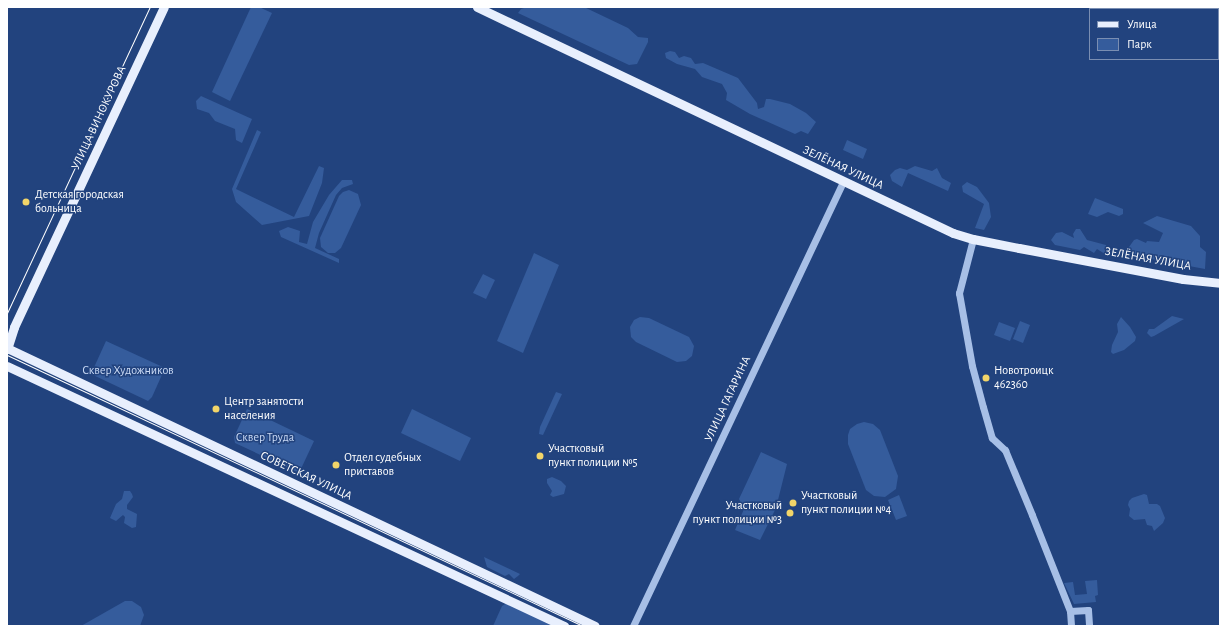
<!DOCTYPE html>
<meta charset="utf-8">
<style>
body{margin:0}
#map{position:relative;width:1227px;height:633px;overflow:hidden;background:#22437e;font-family:"Alegreya Sans",sans-serif}
div>[style]{position:absolute}
.green>*{inset:0;background:#355c9c}
.minor>*{height:7px;margin:-3.5px;padding:0 3.5px;transform-origin:3.5px;border-radius:3.5px;background:#a7bfe6}
.major>*{height:9px;margin:-4.5px;padding:0 4.5px;transform-origin:4.5px;border-radius:4.5px;background:#e8effd}
.tram>*{height:1px;margin:-0.5px;padding:0 0.5px;transform-origin:0.5px;border-radius:0.5px;background:#fff}
.rail>*{height:3px;margin-top:-1.5px;transform-origin:0;background:repeating-linear-gradient(90deg,#22437e 0 4.5px,#fff 0 9px);box-sizing:border-box;border-block:1px solid #fff}
.dots>*{width:11px;height:11px;translate:-50% -50%;box-sizing:border-box;border:2px solid #22437e;border-radius:50%}
span{translate:-50% -50%;white-space:nowrap;text-align:center;line-height:1.15;-webkit-text-stroke:3px #22437e;paint-order:stroke}
.street-label{font-size:12px;color:#fff}
.poi-label{font-size:12px;color:#fff}
.left{translate:0 -50%;text-align:left}
.right{translate:-100% -50%;text-align:right}
.park-label{font-size:12px;color:#cadaf5}
.frame{position:absolute;inset:0;border:8px solid #fff;pointer-events:none}
.legend{position:absolute;left:1089px;top:8px;width:130px;height:52px;box-sizing:border-box;background:#22437e;border:1px solid #7a8eb2;margin:0;padding:5px 7px;list-style:none;font-size:12px;color:#fff}
.legend li{display:flex;align-items:center;gap:8px;height:20px}
.legend b{width:20px;border:1px solid #7a8eb2}
</style>
<div id="map">
<div class="green">
<div style="clip-path:polygon(251px 7px,259px 7px,272px 13px,230px 101px,212px 92px)"></div>
<div style="clip-path:polygon(527px 7px,584px 7px,628px 28px,638px 37px,648px 38px,648px 42px,637px 64px,629px 65px,518px 13px,521px 9px)"></div>
<div style="clip-path:polygon(670px 51px,675px 52px,679px 58px,684px 56px,691px 58px,695px 64px,703px 63px,738px 78px,757px 103px,758px 109px,764px 107px,766px 99px,770px 99px,790px 104px,806px 113px,816px 122px,808px 134px,801px 131px,795px 134px,750px 114px,726px 100px,727px 93px,722px 84px,702px 77px,695px 69px,677px 64px,666px 58px,665px 53px)"></div>
<div style="clip-path:polygon(201px 96px,252px 119px,242px 143px,236px 140px,235px 129px,215px 121px,209px 113px,197px 109px,196px 101px)"></div>
<div style="clip-path:polygon(257px 130px,261px 132px,236px 189px,294px 217px,319px 166px,324px 168px,322px 183px,309px 216px,262px 225px,236px 202px,232px 189px)"></div>
<div style="clip-path:polygon(847px 140px,867px 149px,863px 159px,843px 150px)"></div>
<div style="clip-path:polygon(915px 166px,932px 171px,937px 168px,942px 178px,951px 183px,948px 191px,908px 173px,902px 187px,892px 181px,890px 175px,895px 170px,900px 168px,907px 170px)"></div>
<div style="clip-path:polygon(342px 180px,352px 180px,353px 184px,342px 188px,336px 195px,319px 233px,315px 248px,339px 259px,339px 263px,281px 237px,279px 231px,288px 227px,300px 231px,299px 242px,307px 244px,313px 222px,329px 195px)"></div>
<div style="clip-path:polygon(967px 182px,977px 187px,989px 203px,991px 217px,984px 230px,975px 228px,984px 204px,963px 192px,962px 186px)"></div>
<div style="clip-path:polygon(349px 190px,358px 194px,361px 205px,341px 248px,335px 253px,328px 253px,321px 247px,320px 238px,339px 196px,343px 192px)"></div>
<div style="clip-path:polygon(1095px 198px,1123px 209px,1123px 214px,1119px 216px,1108px 212px,1097px 217px,1088px 214px)"></div>
<div style="clip-path:polygon(1157px 216px,1191px 226px,1200px 236px,1200px 247px,1206px 252px,1205px 269px,1130px 255px,1129px 247px,1134px 240px,1137px 239px,1146px 243px,1147px 241px,1159px 242px,1163px 233px,1143px 223px)"></div>
<div style="clip-path:polygon(1076px 229px,1080px 229px,1087px 240px,1106px 245px,1105px 254px,1097px 249px,1094px 253px,1084px 247px,1080px 250px,1055px 245px,1051px 240px,1056px 233px,1062px 232px,1074px 238px,1073px 234px)"></div>
<div style="clip-path:polygon(534px 253px,559px 265px,523px 353px,497px 341px)"></div>
<div style="clip-path:polygon(483px 274px,495px 280px,486px 299px,473px 293px)"></div>
<div style="clip-path:polygon(1172px 316px,1184px 319px,1154px 336px,1151px 337px,1147px 333px,1149px 329px,1154px 329px)"></div>
<div style="clip-path:polygon(640px 317px,649px 318px,689px 337px,694px 346px,692px 356px,686px 361px,677px 362px,636px 342px,631px 337px,630px 327px,634px 320px)"></div>
<div style="clip-path:polygon(1121px 317px,1130px 327px,1136px 337px,1135px 341px,1124px 350px,1113px 354px,1111px 352px,1112px 345px,1118px 332px,1117px 324px)"></div>
<div style="clip-path:polygon(1020px 321px,1030px 325px,1023px 343px,1013px 339px)"></div>
<div style="clip-path:polygon(999px 322px,1015px 328px,1010px 341px,994px 335px)"></div>
<div style="clip-path:polygon(106px 341px,165px 368px,152px 397px,148px 401px,91px 374px)"></div>
<div style="clip-path:polygon(556px 392px,562px 394px,543px 435px,539px 434px,540px 427px)"></div>
<div style="clip-path:polygon(247px 409px,314px 441px,299px 473px,235px 443px,234px 437px)"></div>
<div style="clip-path:polygon(412px 409px,471px 438px,460px 461px,401px 433px)"></div>
<div style="clip-path:polygon(864px 422px,873px 424px,880px 430px,898px 476px,896px 489px,885px 497px,874px 496px,866px 490px,848px 444px,848px 435px,850px 429px,857px 424px)"></div>
<div style="clip-path:polygon(761px 452px,787px 464px,776px 508px,760px 540px,735px 530px,744px 509px,739px 499px)"></div>
<div style="clip-path:polygon(552px 477px,561px 481px,566px 486px,564px 494px,553px 497px,550px 495px,552px 491px,547px 483px,547px 479px)"></div>
<div style="clip-path:polygon(124px 491px,130px 491px,132px 494px,133px 497px,127px 505px,127px 509px,137px 514px,136px 527px,132px 528px,124px 523px,125px 517px,123px 515px,116px 521px,110px 518px,116px 504px,122px 499px)"></div>
<div style="clip-path:polygon(1144px 494px,1147px 495px,1149px 504px,1157px 504px,1160px 506px,1165px 518px,1163px 523px,1154px 531px,1152px 526px,1147px 525px,1145px 519px,1134px 520px,1129px 516px,1130px 509px,1128px 505px,1129px 501px,1132px 498px)"></div>
<div style="clip-path:polygon(899px 495px,907px 516px,896px 520px,888px 500px)"></div>
<div style="clip-path:polygon(484px 557px,520px 574px,518px 576px,514px 579px,509px 574px,505px 576px,487px 567px)"></div>
<div style="clip-path:polygon(1097px 580px,1098px 595px,1095px 596px,1096px 602px,1074px 604px,1064px 583px,1073px 582px,1075px 595px,1087px 594px,1085px 581px)"></div>
<div style="clip-path:polygon(125px 601px,132px 601px,141px 607px,144px 615px,140px 626px,81px 626px)"></div>
<div style="clip-path:polygon(507px 603px,557px 626px,493px 626px,502px 606px)"></div>
</div>
<div class="minor">
<div style="left:973px;top:239px;width:56px;rotate:104.5deg"></div>
<div style="left:959px;top:293px;width:74px;rotate:79.9deg"></div>
<div style="left:972px;top:366px;width:42px;rotate:75deg"></div>
<div style="left:983px;top:407px;width:32px;rotate:74deg"></div>
<div style="left:992px;top:438px;width:18px;rotate:43deg"></div>
<div style="left:1005px;top:450px;width:70px;rotate:67.4deg"></div>
<div style="left:1032px;top:515px;width:103px;rotate:68.4deg"></div>
<div style="left:1070px;top:611px;width:15px;rotate:86deg"></div>
<div style="left:1070px;top:611px;width:18px;rotate:-3deg"></div>
<div style="left:1088px;top:610px;width:16px;rotate:86deg"></div>
<div style="left:633px;top:626px;width:492px;rotate:-64.7deg"></div>
</div>
<div class="major">
<div style="left:477px;top:7px;width:527px;rotate:25.4deg"></div>
<div style="left:953px;top:233px;width:21px;rotate:17deg"></div>
<div style="left:973px;top:239px;width:47px;rotate:11.1deg"></div>
<div style="left:1019px;top:248px;width:167px;rotate:10.7deg"></div>
<div style="left:1183px;top:279px;width:37px;rotate:6deg"></div>
<div style="left:7px;top:348px;width:650px;rotate:25.3deg"></div>
<div style="left:7px;top:349px;width:23px;rotate:-72deg"></div>
<div style="left:14px;top:327px;width:353px;rotate:-64.9deg"></div>
<div style="left:7px;top:366px;width:615px;rotate:25.02deg"></div>
</div>
<div class="tram">
<div style="left:7px;top:313px;width:338px;rotate:-65deg"></div>
<div style="left:7px;top:355px;width:637px;rotate:25.2deg"></div>
</div>
<div class="rail">
<div style="left:1137px;top:7px;width:4px;rotate:27deg"></div>
<div style="left:1218px;top:47px;width:2px;rotate:27deg"></div>
</div>
<div class="dots">
<div style="left:26px;top:202px;background:#f2d569"></div>
<div style="left:986px;top:378px;background:#f2d569"></div>
<div style="left:216px;top:409px;background:#f2d569"></div>
<div style="left:540px;top:456px;background:#f2d569"></div>
<div style="left:336px;top:465px;background:#f2d569"></div>
<div style="left:793px;top:503px;background:#f2d569"></div>
<div style="left:790px;top:513px;background:#f2d569"></div>
</div>
<div class="street-label">
<span style="left:99px;top:118px;rotate:-65deg">УЛИЦА ВИНОКУРОВА</span>
<span style="left:843px;top:168px;rotate:25deg">ЗЕЛЁНАЯ УЛИЦА</span>
<span style="left:1148px;top:259px;rotate:10deg">ЗЕЛЁНАЯ УЛИЦА</span>
<span style="left:728px;top:399px;rotate:-65deg">УЛИЦА ГАГАРИНА</span>
<span style="left:306px;top:476px;rotate:25deg">СОВЕТСКАЯ УЛИЦА</span>
</div>
<div class="poi-label">
<span class="left" style="left:35px;top:202px">Детская городская<br>больница</span>
<span class="left" style="left:994px;top:378px">Новотроицк<br>462360</span>
<span class="left" style="left:224px;top:409px">Центр занятости<br>населения</span>
<span class="left" style="left:548px;top:456px">Участковый<br>пункт полиции №5</span>
<span class="left" style="left:344px;top:465px">Отдел судебных<br>приставов</span>
<span class="left" style="left:801px;top:503px">Участковый<br>пункт полиции №4</span>
<span class="right" style="left:782px;top:513px">Участковый<br>пункт полиции №3</span>
</div>
<div class="park-label">
<span style="left:128px;top:371px">Сквер Художников</span>
<span style="left:265px;top:438px">Сквер Труда</span>
</div>
<div class="frame"></div>
<ul class="legend">
<li><b style="height:5px;background:#e8effd"></b>Улица</li>
<li><b style="height:11px;background:#355c9c"></b>Парк</li>
</ul>
</div>
